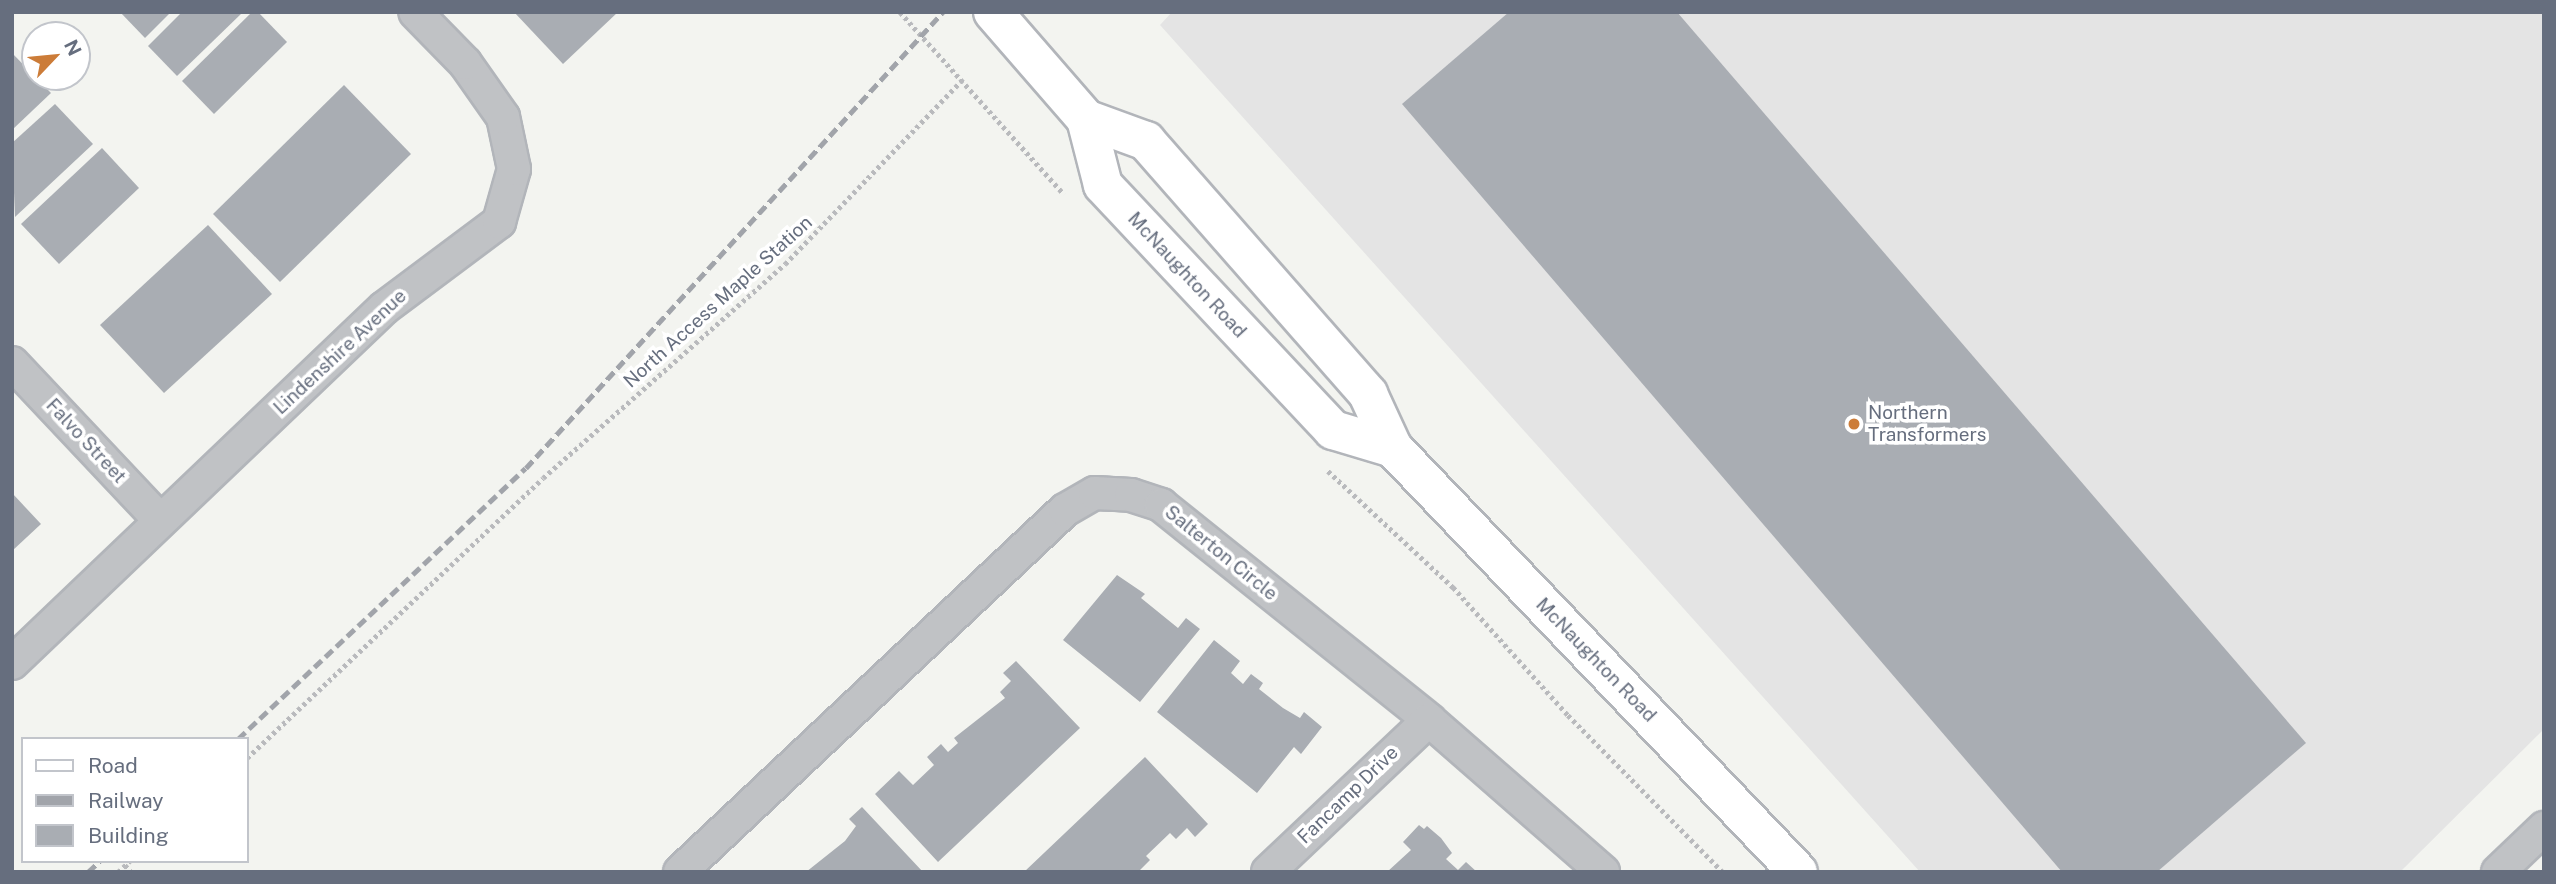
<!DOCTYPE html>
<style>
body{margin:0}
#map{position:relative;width:2556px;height:884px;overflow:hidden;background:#f3f4f0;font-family:"Public Sans",sans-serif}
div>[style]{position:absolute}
.built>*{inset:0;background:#e4e4e4}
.building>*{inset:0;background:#a9adb3}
.path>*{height:4.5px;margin-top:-2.25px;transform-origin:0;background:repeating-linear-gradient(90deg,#b9babd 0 3.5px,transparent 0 7px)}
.roads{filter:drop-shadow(2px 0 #b2b5ba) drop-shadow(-2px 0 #b2b5ba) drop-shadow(0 2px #b2b5ba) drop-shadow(0 -2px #b2b5ba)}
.street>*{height:32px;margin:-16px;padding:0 16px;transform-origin:16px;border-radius:16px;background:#c0c2c5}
.secondary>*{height:38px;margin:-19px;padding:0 19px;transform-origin:19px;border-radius:19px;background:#fff}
.rail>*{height:5px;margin-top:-2.5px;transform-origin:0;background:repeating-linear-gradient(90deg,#a1a4aa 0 10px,transparent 0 15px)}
.dots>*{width:19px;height:19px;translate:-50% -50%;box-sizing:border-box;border:4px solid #fff;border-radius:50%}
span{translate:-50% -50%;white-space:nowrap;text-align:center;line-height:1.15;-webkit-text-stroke:7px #fff;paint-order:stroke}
.street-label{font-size:19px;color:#666e7e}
.poi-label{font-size:19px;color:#666e7e}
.left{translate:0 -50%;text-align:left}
.frame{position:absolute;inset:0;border:14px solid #666e7e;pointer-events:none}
.legend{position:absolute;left:21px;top:737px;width:228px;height:126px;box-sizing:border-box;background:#fff;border:2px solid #c2c5cb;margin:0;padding:9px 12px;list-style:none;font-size:21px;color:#666e7e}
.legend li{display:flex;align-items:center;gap:14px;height:35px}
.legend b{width:35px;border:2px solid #c2c5cb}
.north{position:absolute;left:21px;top:21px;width:70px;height:70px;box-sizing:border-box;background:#fff;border:2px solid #c2c5cb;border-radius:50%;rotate:64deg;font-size:19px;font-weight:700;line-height:28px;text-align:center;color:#666e7e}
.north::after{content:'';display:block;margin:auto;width:24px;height:32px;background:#cc7c38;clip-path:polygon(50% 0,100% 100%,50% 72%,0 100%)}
</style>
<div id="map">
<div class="built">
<div style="clip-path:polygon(1172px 12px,2544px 12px,2544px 729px,2400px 872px,1920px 872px,1160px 25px)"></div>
</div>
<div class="building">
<div style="clip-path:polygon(120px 12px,171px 12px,145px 38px)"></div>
<div style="clip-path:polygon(182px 12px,243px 12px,177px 76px,148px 46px)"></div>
<div style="clip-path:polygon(252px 12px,258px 12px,287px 42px,214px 114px,182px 81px)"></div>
<div style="clip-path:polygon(514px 12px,618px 12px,563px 64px)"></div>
<div style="clip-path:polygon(1509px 12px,1677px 12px,2306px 743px,2157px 872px,2062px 872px,1402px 104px)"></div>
<div style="clip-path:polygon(12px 53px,51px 93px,12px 130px)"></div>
<div style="clip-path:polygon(344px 85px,411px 154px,280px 282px,213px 214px)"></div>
<div style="clip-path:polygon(55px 104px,93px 144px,15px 217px,12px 143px)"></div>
<div style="clip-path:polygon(102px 148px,139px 188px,59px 264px,21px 224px)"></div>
<div style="clip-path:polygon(208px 225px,272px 294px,164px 393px,100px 325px)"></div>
<div style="clip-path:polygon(12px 493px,41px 524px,12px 551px)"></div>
<div style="clip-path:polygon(1117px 575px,1145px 594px,1141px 598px,1178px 628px,1186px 618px,1200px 629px,1140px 702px,1063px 640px)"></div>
<div style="clip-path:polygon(1214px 640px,1240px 661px,1231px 673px,1243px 684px,1251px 674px,1263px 683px,1259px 689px,1283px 708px,1300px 718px,1304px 712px,1322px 727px,1301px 754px,1294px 747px,1257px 793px,1157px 712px)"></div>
<div style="clip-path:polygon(1016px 661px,1080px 728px,938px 862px,875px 794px,899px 771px,913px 785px,934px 765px,927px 757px,941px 744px,948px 752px,958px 743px,954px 738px,1005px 698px,1000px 692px,1011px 681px,1003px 673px)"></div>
<div style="clip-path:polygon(1145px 757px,1208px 824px,1195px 837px,1187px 828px,1176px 839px,1170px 833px,1146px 856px,1150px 860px,1138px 872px,1024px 872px)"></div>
<div style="clip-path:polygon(862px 807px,923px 872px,806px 872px,845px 841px,856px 826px,849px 819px)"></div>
<div style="clip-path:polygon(1419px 825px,1424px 829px,1427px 826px,1441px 838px,1452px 853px,1446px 859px,1458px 870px,1466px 862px,1477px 872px,1387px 872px,1411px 850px,1403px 842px)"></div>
</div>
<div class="path">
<div style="left:900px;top:12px;width:245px;rotate:48deg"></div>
<div style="left:1328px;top:471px;width:171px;rotate:42.9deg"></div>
<div style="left:1453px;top:587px;width:172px;rotate:48.1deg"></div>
<div style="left:1568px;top:715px;width:221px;rotate:45.4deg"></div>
<div style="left:247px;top:758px;width:407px;rotate:-43.4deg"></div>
<div style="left:543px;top:478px;width:323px;rotate:-41.5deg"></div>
<div style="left:785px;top:264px;width:257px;rotate:-46.1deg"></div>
<div style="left:125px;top:865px;width:9px;rotate:49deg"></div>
<div style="left:118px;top:872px;width:16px;rotate:-43deg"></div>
</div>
<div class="roads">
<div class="street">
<div style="left:12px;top:363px;width:216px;rotate:46.7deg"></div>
<div style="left:12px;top:663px;width:514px;rotate:-43.66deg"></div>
<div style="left:384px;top:308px;width:144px;rotate:-36.8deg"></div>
<div style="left:499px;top:222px;width:55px;rotate:-74.2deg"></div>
<div style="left:514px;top:169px;width:53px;rotate:-101.9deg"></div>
<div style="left:503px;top:117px;width:66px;rotate:-125.1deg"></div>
<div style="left:465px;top:63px;width:71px;rotate:-134.4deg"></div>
<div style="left:680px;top:872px;width:528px;rotate:-43.24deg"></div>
<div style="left:1065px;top:510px;width:34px;rotate:-30deg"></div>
<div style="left:1095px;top:493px;width:36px;rotate:3deg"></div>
<div style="left:1131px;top:495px;width:32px;rotate:18deg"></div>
<div style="left:1161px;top:505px;width:344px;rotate:38.7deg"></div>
<div style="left:1429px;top:720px;width:231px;rotate:41.1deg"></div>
<div style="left:1268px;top:872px;width:221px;rotate:-43.4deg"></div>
<div style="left:2498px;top:872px;width:64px;rotate:-43.7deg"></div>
</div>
<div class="secondary">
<div style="left:993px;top:12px;width:142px;rotate:49deg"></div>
<div style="left:1086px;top:119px;width:68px;rotate:75.6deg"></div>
<div style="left:1103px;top:185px;width:336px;rotate:46.8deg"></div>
<div style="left:1333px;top:430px;width:63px;rotate:16.7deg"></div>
<div style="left:1086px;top:119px;width:64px;rotate:20.1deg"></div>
<div style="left:1146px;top:141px;width:337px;rotate:48.7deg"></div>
<div style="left:1368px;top:394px;width:60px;rotate:65.2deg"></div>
<div style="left:1393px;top:448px;width:586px;rotate:46.31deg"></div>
</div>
</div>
<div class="rail">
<div style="left:238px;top:739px;width:395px;rotate:-43.3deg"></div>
<div style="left:526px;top:468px;width:618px;rotate:-47.56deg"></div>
<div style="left:88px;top:872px;width:16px;rotate:-43deg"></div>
</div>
<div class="dots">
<div style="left:1854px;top:424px;background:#cc7c38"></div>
</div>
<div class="street-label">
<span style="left:1187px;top:275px;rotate:47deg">McNaughton Road</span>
<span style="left:718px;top:302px;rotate:-42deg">North Access Maple Station</span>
<span style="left:340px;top:352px;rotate:-43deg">Lindenshire Avenue</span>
<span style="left:86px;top:441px;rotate:47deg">Falvo Street</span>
<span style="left:1221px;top:553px;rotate:39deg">Salterton Circle</span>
<span style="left:1596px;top:660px;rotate:46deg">McNaughton Road</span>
<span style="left:1348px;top:795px;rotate:-44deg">Fancamp Drive</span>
</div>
<div class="poi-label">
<span class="left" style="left:1868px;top:424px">Northern<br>Transformers</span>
</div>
<div class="frame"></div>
<ul class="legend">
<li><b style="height:9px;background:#fff"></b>Road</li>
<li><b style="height:9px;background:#a1a4aa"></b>Railway</li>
<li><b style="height:19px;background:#a9adb3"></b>Building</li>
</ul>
<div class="north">N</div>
</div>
